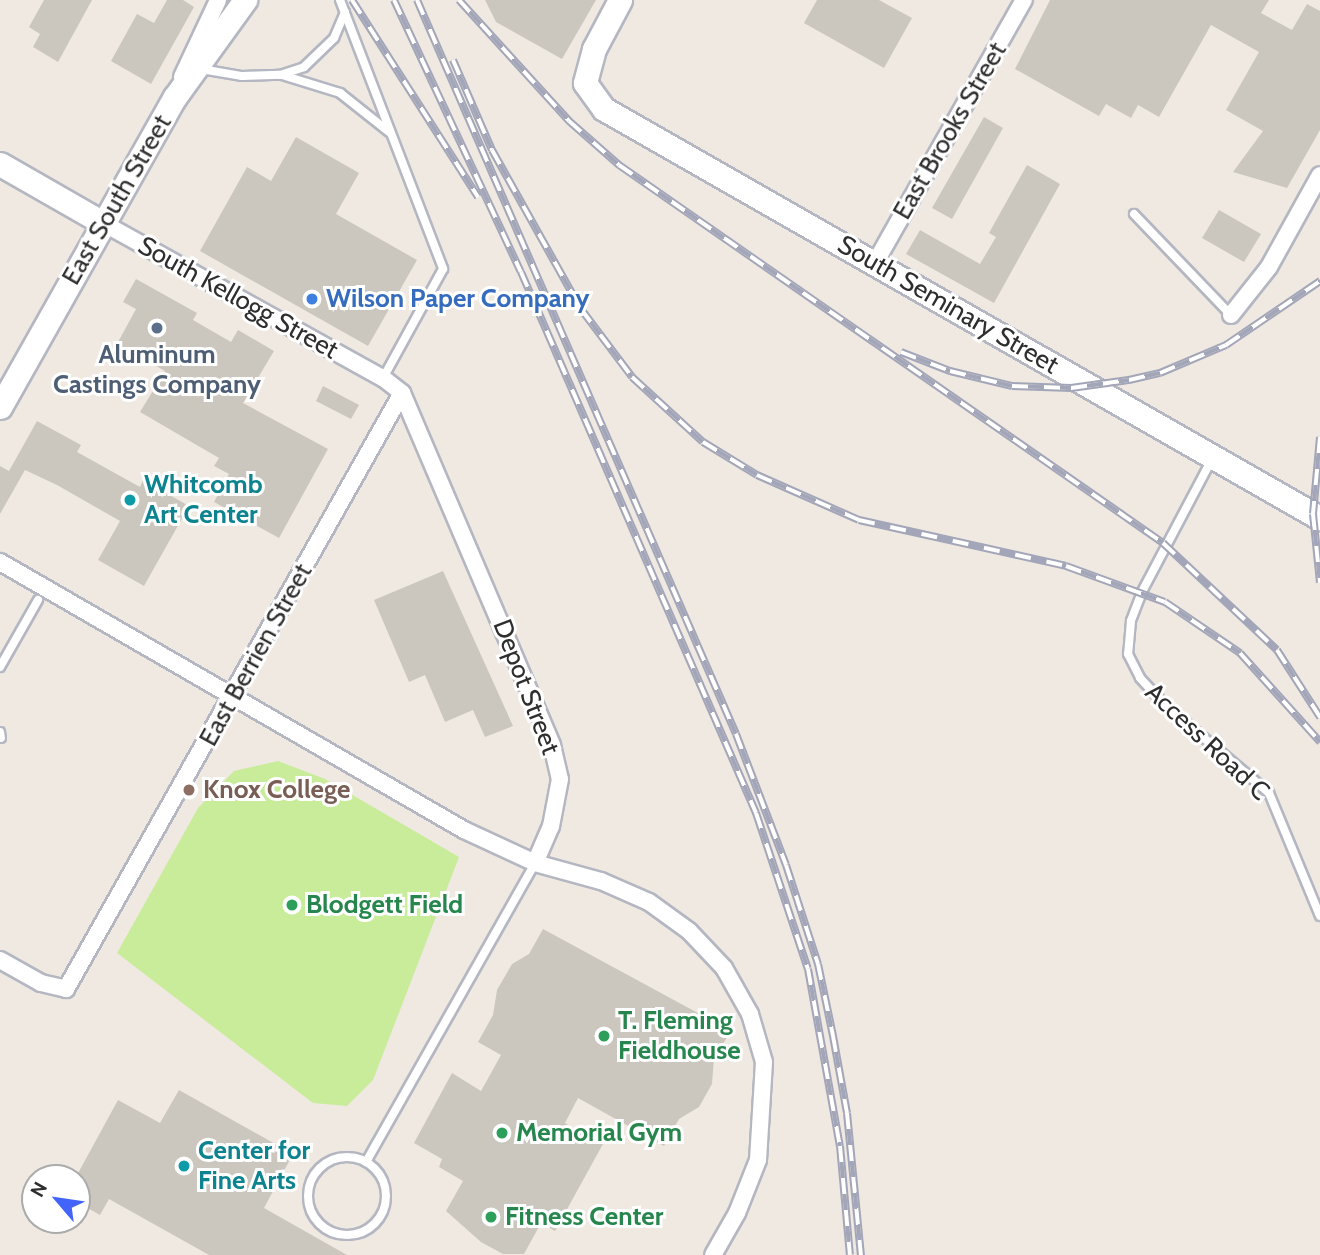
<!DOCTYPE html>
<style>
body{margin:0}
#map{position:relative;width:1320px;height:1255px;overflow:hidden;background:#efe9e1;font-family:Cabin,sans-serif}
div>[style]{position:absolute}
.pitch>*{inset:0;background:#c9ec9a}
.building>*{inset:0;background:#cbc7bf}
.roads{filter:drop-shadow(2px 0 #b4b7c1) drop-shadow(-2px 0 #b4b7c1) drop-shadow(0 2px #b4b7c1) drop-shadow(0 -2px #b4b7c1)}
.lane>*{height:8px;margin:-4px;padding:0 4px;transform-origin:4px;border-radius:4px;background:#fff}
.lane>.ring{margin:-4px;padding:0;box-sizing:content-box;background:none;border:8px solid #fff;border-radius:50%}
.street>*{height:16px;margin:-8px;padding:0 8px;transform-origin:8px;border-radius:8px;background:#fff}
.secondary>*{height:23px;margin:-11.5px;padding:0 11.5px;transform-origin:11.5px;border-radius:11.5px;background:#fff}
.rail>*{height:8px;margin-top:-4px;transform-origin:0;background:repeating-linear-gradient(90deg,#fff 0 16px,#a3a6b8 0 32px);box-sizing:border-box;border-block:2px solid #a3a6b8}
.dots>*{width:19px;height:19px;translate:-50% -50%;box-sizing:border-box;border:4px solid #fff;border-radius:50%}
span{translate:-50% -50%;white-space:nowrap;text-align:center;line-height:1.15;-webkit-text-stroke:6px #fff;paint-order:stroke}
.street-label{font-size:26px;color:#2e2e2e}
.shop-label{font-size:26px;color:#366cbe;font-weight:700}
.left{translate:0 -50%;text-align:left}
.service-label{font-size:26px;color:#4e5e75;font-weight:700}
.culture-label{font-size:26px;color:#0d838f;font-weight:700}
.education-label{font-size:26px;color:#785e54;font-weight:700}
.leisure-label{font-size:26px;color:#27864d;font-weight:700}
.north{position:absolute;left:21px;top:1164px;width:70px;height:70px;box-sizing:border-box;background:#fff;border:2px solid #ababab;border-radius:50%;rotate:299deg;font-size:19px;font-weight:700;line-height:28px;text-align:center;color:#2e2e2e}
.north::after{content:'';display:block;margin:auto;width:24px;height:32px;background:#4264fb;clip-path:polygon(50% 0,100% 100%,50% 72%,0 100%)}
</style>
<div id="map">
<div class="pitch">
<div style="clip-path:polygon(278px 761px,325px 779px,459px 857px,373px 1080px,347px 1106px,313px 1103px,117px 953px,198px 808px,234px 771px)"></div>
</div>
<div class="building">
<div style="clip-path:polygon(44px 0,92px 0,58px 62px,33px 47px,40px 34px,29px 27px)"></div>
<div style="clip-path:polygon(167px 0,183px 0,194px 7px,151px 84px,111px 61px,137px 14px,154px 23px)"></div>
<div style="clip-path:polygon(485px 0,596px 0,562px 59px,496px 22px)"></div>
<div style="clip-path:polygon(817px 0,879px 0,912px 18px,884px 68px,804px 23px)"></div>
<div style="clip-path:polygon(1050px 0,1269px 0,1261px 13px,1292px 30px,1307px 4px,1320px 11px,1320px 130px,1287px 188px,1233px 172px,1263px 131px,1226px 110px,1259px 52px,1211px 25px,1159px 117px,1138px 105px,1131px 118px,1106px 104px,1099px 116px,1015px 69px)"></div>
<div style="clip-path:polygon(984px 117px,1003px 128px,952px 219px,932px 208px)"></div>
<div style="clip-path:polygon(296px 137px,359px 173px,336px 214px,417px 260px,368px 346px,200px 251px,247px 167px,271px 181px)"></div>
<div style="clip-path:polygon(1027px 165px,1060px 184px,994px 303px,906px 254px,920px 230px,980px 264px,996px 237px,989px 233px)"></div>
<div style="clip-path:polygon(1219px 210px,1261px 234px,1244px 262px,1202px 238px)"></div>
<div style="clip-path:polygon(136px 279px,197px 313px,193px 320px,231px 342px,238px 330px,274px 351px,243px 403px,328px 449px,279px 538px,214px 502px,229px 474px,214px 466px,219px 458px,140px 412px,165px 371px,117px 344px,136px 309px,123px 302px)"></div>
<div style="clip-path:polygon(323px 386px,359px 405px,351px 419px,316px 401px)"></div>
<div style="clip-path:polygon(37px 421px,81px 445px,77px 452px,140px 487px,143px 480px,189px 506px,144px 586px,98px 560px,120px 521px,57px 485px,25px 470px,0 514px,0 466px,9px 471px)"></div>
<div style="clip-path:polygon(443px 571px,513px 726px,485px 737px,473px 710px,445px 722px,425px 675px,409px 682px,374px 600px)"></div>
<div style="clip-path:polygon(543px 929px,731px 1031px,714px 1058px,712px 1084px,699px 1107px,679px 1119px,664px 1146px,578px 1098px,565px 1123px,603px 1144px,555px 1231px,541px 1223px,524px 1254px,503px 1254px,481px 1242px,446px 1211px,463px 1181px,439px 1167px,442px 1159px,414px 1143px,452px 1073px,481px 1091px,501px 1055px,478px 1042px,493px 1015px,497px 990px,512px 964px,529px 954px)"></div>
<div style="clip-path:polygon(179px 1090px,293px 1154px,264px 1208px,347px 1255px,209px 1255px,109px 1199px,100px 1215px,77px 1202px,77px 1175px,118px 1100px,160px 1123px)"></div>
</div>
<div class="roads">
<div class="lane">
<div style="left:340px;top:0;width:288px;rotate:69deg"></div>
<div style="left:443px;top:269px;width:124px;rotate:118.8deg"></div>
<div style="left:201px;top:69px;width:42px;rotate:9.7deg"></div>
<div style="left:242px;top:76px;width:38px;rotate:-2deg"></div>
<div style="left:280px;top:75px;width:25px;rotate:-18deg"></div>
<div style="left:304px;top:67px;width:42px;rotate:-44deg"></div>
<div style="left:334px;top:38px;width:28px;rotate:-67deg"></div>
<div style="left:282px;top:75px;width:61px;rotate:17.2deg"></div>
<div style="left:340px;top:93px;width:63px;rotate:38.5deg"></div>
<div style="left:1134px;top:214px;width:140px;rotate:46.2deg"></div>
<div style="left:1212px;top:459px;width:150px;rotate:117.8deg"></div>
<div style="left:1142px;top:592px;width:31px;rotate:111deg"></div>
<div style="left:1131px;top:621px;width:33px;rotate:95deg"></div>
<div style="left:1128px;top:654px;width:27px;rotate:63deg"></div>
<div style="left:1140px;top:678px;width:37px;rotate:47deg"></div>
<div style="left:1165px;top:705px;width:136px;rotate:40.2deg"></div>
<div style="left:1269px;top:793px;width:133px;rotate:67.5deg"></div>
<div style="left:0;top:667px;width:77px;rotate:-60.4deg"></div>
<div style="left:0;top:732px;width:6px;rotate:81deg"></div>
<div class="ring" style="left:308px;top:1157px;width:70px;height:70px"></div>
<div style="left:366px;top:1162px;width:343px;rotate:-60.5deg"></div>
</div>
<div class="street">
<div style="left:182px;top:77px;width:85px;rotate:-64.9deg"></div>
<div style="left:103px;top:223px;width:320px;rotate:29deg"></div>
<div style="left:383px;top:378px;width:24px;rotate:38deg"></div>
<div style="left:402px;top:393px;width:383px;rotate:66.9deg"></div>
<div style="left:552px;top:745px;width:35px;rotate:77deg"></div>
<div style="left:560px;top:779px;width:48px;rotate:100.8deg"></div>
<div style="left:551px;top:826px;width:40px;rotate:113.4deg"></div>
<div style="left:875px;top:263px;width:302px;rotate:-60.5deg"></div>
<div style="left:1231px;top:315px;width:61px;rotate:-51.6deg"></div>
<div style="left:1269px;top:267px;width:105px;rotate:-61deg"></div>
<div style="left:0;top:562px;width:536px;rotate:30.01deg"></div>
<div style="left:464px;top:830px;width:78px;rotate:24.9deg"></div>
<div style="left:535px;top:863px;width:68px;rotate:15.3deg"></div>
<div style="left:601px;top:881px;width:52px;rotate:23.6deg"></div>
<div style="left:649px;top:902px;width:49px;rotate:35.9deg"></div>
<div style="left:689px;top:931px;width:51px;rotate:46.6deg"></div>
<div style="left:724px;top:968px;width:53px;rotate:60.5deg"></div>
<div style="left:750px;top:1014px;width:50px;rotate:73.7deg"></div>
<div style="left:764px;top:1062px;width:98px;rotate:93.5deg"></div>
<div style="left:758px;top:1160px;width:57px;rotate:111.6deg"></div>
<div style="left:737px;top:1213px;width:48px;rotate:119.7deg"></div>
<div style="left:0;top:960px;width:47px;rotate:29.3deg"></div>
<div style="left:41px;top:983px;width:26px;rotate:13deg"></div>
<div style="left:66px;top:989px;width:684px;rotate:-60.59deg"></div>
</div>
<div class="secondary">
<div style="left:620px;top:0;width:55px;rotate:118deg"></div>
<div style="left:594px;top:49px;width:35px;rotate:105deg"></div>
<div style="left:585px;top:83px;width:32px;rotate:54deg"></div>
<div style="left:604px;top:109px;width:825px;rotate:29.74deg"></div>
<div style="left:0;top:164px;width:119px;rotate:29.8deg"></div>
<div style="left:0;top:407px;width:356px;rotate:-60.6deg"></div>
<div style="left:175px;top:97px;width:120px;rotate:-54.2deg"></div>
</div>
</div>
<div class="rail">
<div style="left:352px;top:0;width:234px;rotate:57.4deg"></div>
<div style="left:394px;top:0;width:300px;rotate:65deg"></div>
<div style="left:521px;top:272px;width:590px;rotate:66.52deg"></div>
<div style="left:756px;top:813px;width:164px;rotate:71.6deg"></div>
<div style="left:808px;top:969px;width:180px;rotate:79.8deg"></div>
<div style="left:840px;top:1146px;width:109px;rotate:84.8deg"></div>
<div style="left:417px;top:0;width:800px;rotate:66.51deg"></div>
<div style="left:736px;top:734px;width:140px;rotate:69.1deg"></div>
<div style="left:786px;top:865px;width:104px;rotate:72.1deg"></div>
<div style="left:818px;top:964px;width:74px;rotate:78.2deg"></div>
<div style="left:833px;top:1036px;width:78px;rotate:79.7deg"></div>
<div style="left:847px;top:1113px;width:143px;rotate:84.4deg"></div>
<div style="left:459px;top:0;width:164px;rotate:47.7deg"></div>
<div style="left:569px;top:121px;width:67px;rotate:41.3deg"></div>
<div style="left:619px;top:165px;width:662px;rotate:34.79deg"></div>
<div style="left:1163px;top:543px;width:156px;rotate:43.2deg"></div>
<div style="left:1277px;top:650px;width:80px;rotate:57.3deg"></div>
<div style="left:453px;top:60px;width:98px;rotate:66.6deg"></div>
<div style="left:492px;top:150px;width:182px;rotate:60.8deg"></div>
<div style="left:581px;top:309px;width:85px;rotate:53.1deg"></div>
<div style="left:632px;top:377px;width:96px;rotate:42.5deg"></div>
<div style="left:703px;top:442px;width:63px;rotate:31.4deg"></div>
<div style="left:757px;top:475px;width:111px;rotate:23.8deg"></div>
<div style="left:859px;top:520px;width:212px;rotate:12.5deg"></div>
<div style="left:1066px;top:566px;width:105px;rotate:20deg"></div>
<div style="left:1165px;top:602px;width:91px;rotate:34.2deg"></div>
<div style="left:1240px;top:653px;width:120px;rotate:48deg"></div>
<div style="left:901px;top:352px;width:53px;rotate:21.2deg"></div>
<div style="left:950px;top:371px;width:64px;rotate:13.6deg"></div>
<div style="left:1012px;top:386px;width:59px;rotate:1.9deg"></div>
<div style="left:1071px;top:388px;width:59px;rotate:-7.9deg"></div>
<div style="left:1129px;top:380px;width:32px;rotate:-13deg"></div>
<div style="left:1160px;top:373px;width:72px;rotate:-23deg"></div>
<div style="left:1226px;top:345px;width:114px;rotate:-34.2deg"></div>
<div style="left:1320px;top:437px;width:77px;rotate:95.2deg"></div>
<div style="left:1313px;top:514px;width:69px;rotate:84.2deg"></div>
</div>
<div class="dots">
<div style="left:312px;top:299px;background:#3f7fe0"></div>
<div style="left:157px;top:328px;background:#5c6f8a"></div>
<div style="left:130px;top:500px;background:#0f9aa8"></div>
<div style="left:189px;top:790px;background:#8d6e63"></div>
<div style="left:292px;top:905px;background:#2e9e5b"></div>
<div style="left:604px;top:1036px;background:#2e9e5b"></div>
<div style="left:502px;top:1133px;background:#2e9e5b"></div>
<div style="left:184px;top:1166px;background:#0f9aa8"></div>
<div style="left:491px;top:1217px;background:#2e9e5b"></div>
</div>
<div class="street-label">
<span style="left:950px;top:131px;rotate:-60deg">East Brooks Street</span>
<span style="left:117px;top:200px;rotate:-60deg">East South Street</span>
<span style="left:238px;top:298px;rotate:29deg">South Kellogg Street</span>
<span style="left:948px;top:305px;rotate:30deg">South Seminary Street</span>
<span style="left:256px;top:655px;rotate:-61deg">East Berrien Street</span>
<span style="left:526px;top:687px;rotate:69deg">Depot Street</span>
<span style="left:1207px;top:742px;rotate:43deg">Access Road C</span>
</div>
<div class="shop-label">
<span class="left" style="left:326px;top:299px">Wilson Paper Company</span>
</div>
<div class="service-label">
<span style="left:157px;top:370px">Aluminum<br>Castings Company</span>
</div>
<div class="culture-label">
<span class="left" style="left:144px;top:500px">Whitcomb<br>Art Center</span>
<span class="left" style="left:198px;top:1166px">Center for<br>Fine Arts</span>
</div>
<div class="education-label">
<span class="left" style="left:203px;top:790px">Knox College</span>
</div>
<div class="leisure-label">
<span class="left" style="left:306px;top:905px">Blodgett Field</span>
<span class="left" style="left:618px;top:1036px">T. Fleming<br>Fieldhouse</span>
<span class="left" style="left:516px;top:1133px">Memorial Gym</span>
<span class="left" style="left:505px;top:1217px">Fitness Center</span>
</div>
<div class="north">N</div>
</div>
